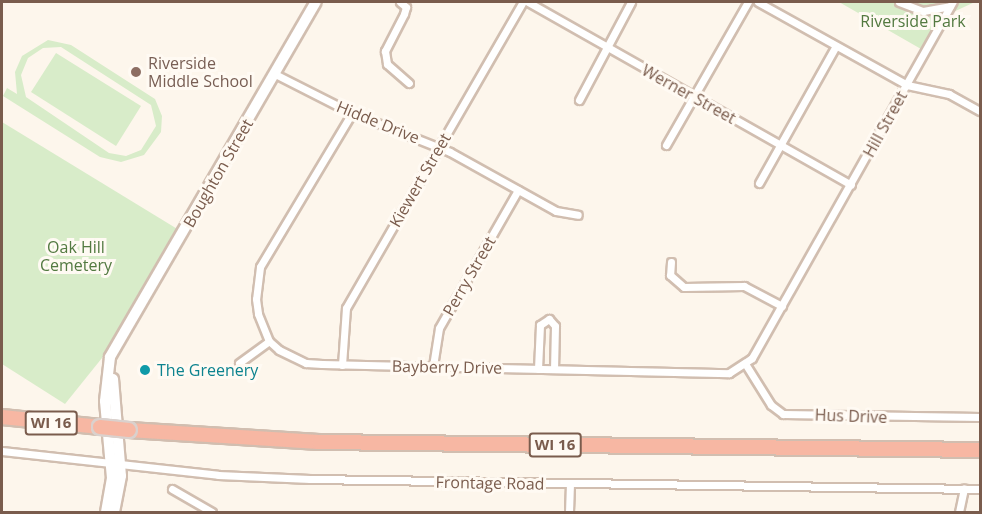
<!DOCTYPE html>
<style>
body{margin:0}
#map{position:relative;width:982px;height:514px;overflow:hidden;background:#fdf6ec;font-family:"Open Sans",sans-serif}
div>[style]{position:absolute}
.green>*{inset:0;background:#d8ecc9}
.roads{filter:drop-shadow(2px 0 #d1beb0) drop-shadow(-2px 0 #d1beb0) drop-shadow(0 2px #d1beb0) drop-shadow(0 -2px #d1beb0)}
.street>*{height:7px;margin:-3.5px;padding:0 3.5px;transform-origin:3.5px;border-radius:3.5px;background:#fff}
.secondary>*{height:10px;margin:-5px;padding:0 5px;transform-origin:5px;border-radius:5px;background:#fff}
.highway>*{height:14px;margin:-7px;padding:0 7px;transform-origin:7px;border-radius:7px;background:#f7b7a3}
.bridges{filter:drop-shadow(2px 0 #dad1cd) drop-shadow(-2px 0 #dad1cd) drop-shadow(0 2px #dad1cd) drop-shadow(0 -2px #dad1cd)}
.highway-bridge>*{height:14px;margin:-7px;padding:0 7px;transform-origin:7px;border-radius:7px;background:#f7b7a3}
.dots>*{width:16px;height:16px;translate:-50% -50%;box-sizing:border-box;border:3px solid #fffaf3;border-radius:50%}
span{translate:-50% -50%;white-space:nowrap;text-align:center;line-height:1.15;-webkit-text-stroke:6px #fffaf3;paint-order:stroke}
.shield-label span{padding:2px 4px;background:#fffaf3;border:2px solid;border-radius:4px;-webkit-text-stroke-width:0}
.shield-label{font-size:15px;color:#7a5c4d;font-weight:700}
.park-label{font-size:16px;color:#537a41}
.education-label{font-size:16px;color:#785e54}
.left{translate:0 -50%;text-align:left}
.street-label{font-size:16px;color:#7a5c4d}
.culture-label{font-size:16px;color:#0d838f}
.frame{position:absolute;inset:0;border:3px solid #7a5c4d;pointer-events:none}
</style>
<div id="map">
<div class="green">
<div style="clip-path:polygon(839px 2px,975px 2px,938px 19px,921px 49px)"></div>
<div style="clip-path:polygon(evenodd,48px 40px,71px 45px,155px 99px,162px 116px,161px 132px,144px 155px,121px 162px,100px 157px,3px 96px,7px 88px,17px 94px,15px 72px,22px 56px,48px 40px,61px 47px,151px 105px,156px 126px,141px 150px,126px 156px,109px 153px,26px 97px,21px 75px,28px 58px,43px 48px,61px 47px)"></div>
<div style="clip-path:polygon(56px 53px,141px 106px,116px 146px,31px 92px)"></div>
<div style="clip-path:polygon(2px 122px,179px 230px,102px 358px,65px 404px,2px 364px)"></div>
</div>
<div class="roads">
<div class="street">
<div style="left:400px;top:2px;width:8px;rotate:40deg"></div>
<div style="left:406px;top:7px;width:7px;rotate:106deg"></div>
<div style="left:404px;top:14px;width:42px;rotate:117.2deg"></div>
<div style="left:385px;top:51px;width:13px;rotate:81deg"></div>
<div style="left:387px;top:64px;width:29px;rotate:41deg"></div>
<div style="left:528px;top:2px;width:371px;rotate:29.5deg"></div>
<div style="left:758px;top:2px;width:171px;rotate:29.1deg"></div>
<div style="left:907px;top:85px;width:43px;rotate:12.1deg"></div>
<div style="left:949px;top:94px;width:35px;rotate:29deg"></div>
<div style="left:899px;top:2px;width:26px;rotate:21deg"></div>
<div style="left:923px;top:11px;width:27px;rotate:-10deg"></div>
<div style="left:275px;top:74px;width:86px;rotate:26.9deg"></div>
<div style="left:352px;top:113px;width:105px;rotate:21.7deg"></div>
<div style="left:450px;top:152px;width:121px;rotate:29.1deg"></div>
<div style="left:556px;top:211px;width:22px;rotate:10deg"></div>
<div style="left:579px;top:100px;width:111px;rotate:-62deg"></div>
<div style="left:352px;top:113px;width:179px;rotate:120.9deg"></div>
<div style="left:260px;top:267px;width:32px;rotate:97deg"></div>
<div style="left:256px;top:299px;width:15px;rotate:82deg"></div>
<div style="left:258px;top:314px;width:29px;rotate:68deg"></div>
<div style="left:269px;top:341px;width:13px;rotate:42deg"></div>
<div style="left:279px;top:350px;width:30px;rotate:26deg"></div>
<div style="left:306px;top:363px;width:16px;rotate:4deg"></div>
<div style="left:322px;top:364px;width:407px;rotate:1.3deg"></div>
<div style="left:729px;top:373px;width:27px;rotate:-33deg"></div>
<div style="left:752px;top:358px;width:409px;rotate:-60.6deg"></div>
<div style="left:666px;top:145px;width:165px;rotate:-60.2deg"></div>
<div style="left:759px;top:183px;width:157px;rotate:-60.7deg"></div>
<div style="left:671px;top:262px;width:13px;rotate:94deg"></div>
<div style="left:670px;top:275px;width:18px;rotate:41deg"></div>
<div style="left:684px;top:287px;width:60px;rotate:-1deg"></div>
<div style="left:744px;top:286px;width:43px;rotate:27.8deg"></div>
<div style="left:239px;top:363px;width:37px;rotate:-36deg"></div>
<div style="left:342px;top:365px;width:57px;rotate:-86deg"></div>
<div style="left:346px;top:308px;width:354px;rotate:-60deg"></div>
<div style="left:746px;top:365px;width:47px;rotate:58deg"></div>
<div style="left:771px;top:405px;width:15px;rotate:37deg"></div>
<div style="left:783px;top:414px;width:197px;rotate:0.9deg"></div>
<div style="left:433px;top:366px;width:38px;rotate:-81deg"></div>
<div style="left:439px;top:328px;width:159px;rotate:-60.2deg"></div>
<div style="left:538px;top:369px;width:44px;rotate:-87.4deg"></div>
<div style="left:540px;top:325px;width:11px;rotate:-34deg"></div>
<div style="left:549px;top:319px;width:9px;rotate:49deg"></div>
<div style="left:555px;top:326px;width:43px;rotate:91.3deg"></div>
<div style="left:2px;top:451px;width:217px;rotate:6.3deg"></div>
<div style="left:218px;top:475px;width:92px;rotate:2.5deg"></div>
<div style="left:310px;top:479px;width:670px;rotate:0.86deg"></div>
<div style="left:172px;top:489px;width:46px;rotate:29.9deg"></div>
<div style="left:569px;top:512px;width:28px;rotate:-88deg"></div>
<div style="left:959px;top:512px;width:24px;rotate:-78deg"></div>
</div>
<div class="secondary">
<div style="left:113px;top:379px;width:97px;rotate:85.3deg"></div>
<div style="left:121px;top:476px;width:37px;rotate:101deg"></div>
<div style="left:106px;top:512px;width:35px;rotate:-80deg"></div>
<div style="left:112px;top:478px;width:77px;rotate:-95.2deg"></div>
<div style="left:105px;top:401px;width:44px;rotate:-83.5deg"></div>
<div style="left:110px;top:357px;width:410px;rotate:-59.9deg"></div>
</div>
<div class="highway">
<div style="left:2px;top:417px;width:99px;rotate:5.8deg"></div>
<div style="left:129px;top:430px;width:190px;rotate:3.6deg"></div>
<div style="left:319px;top:442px;width:661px;rotate:0.69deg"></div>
</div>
</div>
<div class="bridges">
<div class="highway-bridge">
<div style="left:100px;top:427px;width:29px;rotate:6deg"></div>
</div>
</div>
<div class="dots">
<div style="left:136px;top:72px;background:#8d6e63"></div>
<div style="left:145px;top:370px;background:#0f9aa8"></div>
</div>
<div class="shield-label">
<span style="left:51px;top:423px">WI 16</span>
<span style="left:555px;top:445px">WI 16</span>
</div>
<div class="park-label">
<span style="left:913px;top:21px">Riverside Park</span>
<span style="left:76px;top:256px">Oak Hill<br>Cemetery</span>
</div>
<div class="education-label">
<span class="left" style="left:148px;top:72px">Riverside<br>Middle School</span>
</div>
<div class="street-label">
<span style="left:689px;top:94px;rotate:29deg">Werner Street</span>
<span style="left:378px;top:122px;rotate:22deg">Hidde Drive</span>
<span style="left:885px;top:124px;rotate:-61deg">Hill Street</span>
<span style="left:218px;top:173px;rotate:-60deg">Boughton Street</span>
<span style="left:420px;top:180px;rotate:-60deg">Kiewert Street</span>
<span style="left:469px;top:276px;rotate:-60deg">Perry Street</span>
<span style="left:447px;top:367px;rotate:1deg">Bayberry Drive</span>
<span style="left:851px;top:416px;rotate:2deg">Hus Drive</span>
<span style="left:490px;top:483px;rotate:1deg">Frontage Road</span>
</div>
<div class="culture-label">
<span class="left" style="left:157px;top:370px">The Greenery</span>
</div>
<div class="frame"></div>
</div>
